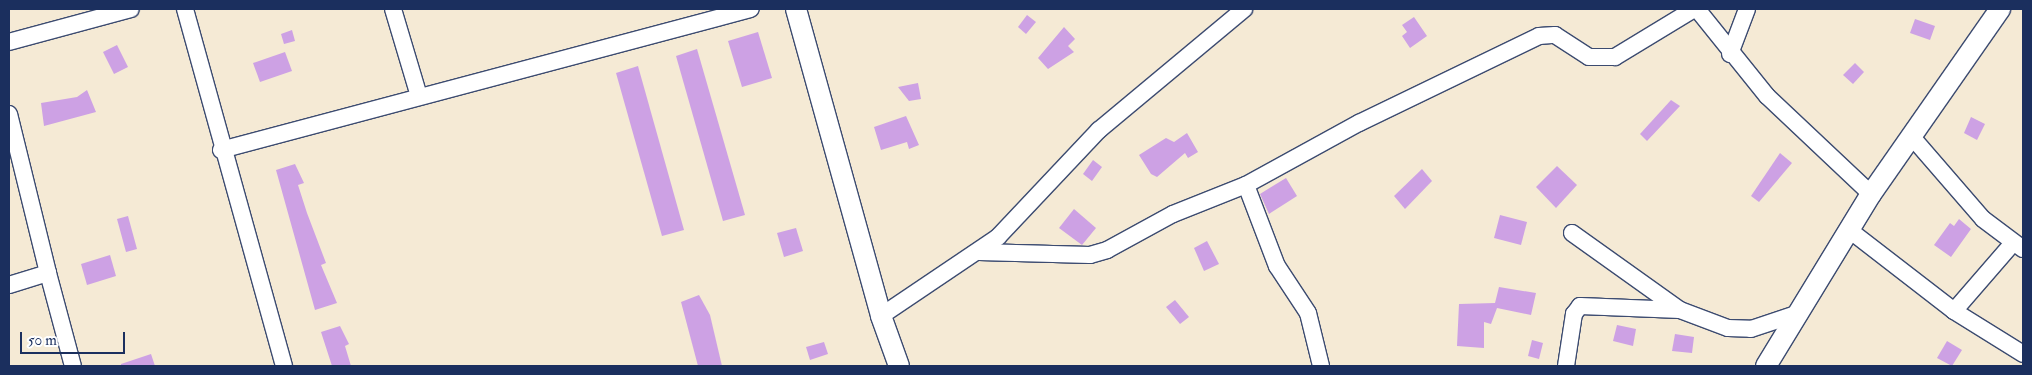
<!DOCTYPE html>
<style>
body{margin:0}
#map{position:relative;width:2032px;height:375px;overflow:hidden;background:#f5ead5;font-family:"IM FELL Double Pica",serif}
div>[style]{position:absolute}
.building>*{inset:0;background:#cda1e4}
.roads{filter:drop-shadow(1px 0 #3c4b70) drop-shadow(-1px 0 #3c4b70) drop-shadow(0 1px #3c4b70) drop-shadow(0 -1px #3c4b70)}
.minor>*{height:16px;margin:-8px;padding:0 8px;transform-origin:8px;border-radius:8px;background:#fff}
.tertiary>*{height:20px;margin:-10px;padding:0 10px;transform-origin:10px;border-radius:10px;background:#fff}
span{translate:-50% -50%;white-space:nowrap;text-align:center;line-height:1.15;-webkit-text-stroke:4px #fff;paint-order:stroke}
.frame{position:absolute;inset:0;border:10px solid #1b2f5e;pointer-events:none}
.scale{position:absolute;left:20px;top:332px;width:105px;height:22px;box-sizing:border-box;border:2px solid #1b2f5e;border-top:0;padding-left:6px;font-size:15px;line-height:18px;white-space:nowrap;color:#1b2f5e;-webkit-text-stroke:4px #fff;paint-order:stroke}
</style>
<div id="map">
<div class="building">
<div style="clip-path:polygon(1027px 15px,1036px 22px,1026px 34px,1018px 27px)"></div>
<div style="clip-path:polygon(1414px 17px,1427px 36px,1410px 48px,1402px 36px,1407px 32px,1402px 25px)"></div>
<div style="clip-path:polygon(1915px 19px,1935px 26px,1930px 40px,1910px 33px)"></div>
<div style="clip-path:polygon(1064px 27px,1075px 39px,1068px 46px,1074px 52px,1048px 69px,1038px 58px)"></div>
<div style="clip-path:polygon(292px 30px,295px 41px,284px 44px,281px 34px)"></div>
<div style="clip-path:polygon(758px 32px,772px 78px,742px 87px,728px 41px)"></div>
<div style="clip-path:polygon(117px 45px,128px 67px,114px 74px,103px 52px)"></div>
<div style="clip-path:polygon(697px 49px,745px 215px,723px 221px,676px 56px)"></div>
<div style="clip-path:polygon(285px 52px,292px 71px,260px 82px,253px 63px)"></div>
<div style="clip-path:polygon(1855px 63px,1864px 72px,1853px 84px,1843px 75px)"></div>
<div style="clip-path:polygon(638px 66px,684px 230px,662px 236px,616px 73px)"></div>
<div style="clip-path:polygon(918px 83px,921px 99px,909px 101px,898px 87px)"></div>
<div style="clip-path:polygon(87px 90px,96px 112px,44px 126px,41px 103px,77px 97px)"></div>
<div style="clip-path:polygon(1671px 100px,1680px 106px,1647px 141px,1640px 134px)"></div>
<div style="clip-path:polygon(906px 116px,919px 145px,909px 149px,907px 142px,881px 150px,874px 127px)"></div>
<div style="clip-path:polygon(1971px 117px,1985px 124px,1977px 140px,1964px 133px)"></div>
<div style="clip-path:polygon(1187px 133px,1198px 152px,1188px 158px,1185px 153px,1157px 177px,1151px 174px,1139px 155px,1166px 138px,1174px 142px)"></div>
<div style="clip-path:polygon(1780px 153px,1792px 163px,1759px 202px,1751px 196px)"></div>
<div style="clip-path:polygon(1093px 160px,1102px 167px,1092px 181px,1083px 174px)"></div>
<div style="clip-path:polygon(295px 164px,304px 183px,298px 185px,307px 213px,326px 263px,321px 265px,337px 303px,315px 310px,276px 170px)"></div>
<div style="clip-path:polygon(1557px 166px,1577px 185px,1556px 208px,1536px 187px)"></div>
<div style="clip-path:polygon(1422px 169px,1432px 181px,1405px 209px,1394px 196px)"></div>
<div style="clip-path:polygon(1286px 178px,1297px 196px,1269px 214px,1260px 194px)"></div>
<div style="clip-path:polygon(1074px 209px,1096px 228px,1082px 245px,1059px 228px)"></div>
<div style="clip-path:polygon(1500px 215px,1527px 222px,1521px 245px,1494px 238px)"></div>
<div style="clip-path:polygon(128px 216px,137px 249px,126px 252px,117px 219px)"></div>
<div style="clip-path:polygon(1959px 219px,1971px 229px,1951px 257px,1934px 245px,1950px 223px,1954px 226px)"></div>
<div style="clip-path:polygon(796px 228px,803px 251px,784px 257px,777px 233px)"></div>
<div style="clip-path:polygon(1207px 241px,1219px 264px,1204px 271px,1194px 248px)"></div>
<div style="clip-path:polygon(110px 255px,116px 276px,87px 285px,81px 264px)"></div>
<div style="clip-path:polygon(1499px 287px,1536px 293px,1531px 315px,1497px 308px,1491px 324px,1484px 322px,1484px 348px,1457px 346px,1459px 304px,1495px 303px)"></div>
<div style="clip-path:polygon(699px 295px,710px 315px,722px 366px,698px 366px,681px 302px)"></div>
<div style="clip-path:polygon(1175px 300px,1189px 317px,1180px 324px,1166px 307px)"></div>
<div style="clip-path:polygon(1617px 325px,1636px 329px,1633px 346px,1613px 341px)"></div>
<div style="clip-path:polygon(340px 326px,349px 344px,345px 346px,351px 366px,332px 366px,321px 332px)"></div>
<div style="clip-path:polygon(1675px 334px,1694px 337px,1692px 353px,1672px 351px)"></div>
<div style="clip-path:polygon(1532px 340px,1543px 343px,1539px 359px,1528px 356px)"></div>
<div style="clip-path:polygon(1947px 341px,1962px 350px,1952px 366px,1937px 358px)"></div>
<div style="clip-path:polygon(824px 342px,828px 354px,810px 360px,806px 347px)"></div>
<div style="clip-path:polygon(151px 354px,155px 366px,121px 366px,121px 364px)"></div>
</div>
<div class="roads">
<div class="minor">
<div style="left:185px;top:9px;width:370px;rotate:74.5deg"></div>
<div style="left:393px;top:9px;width:91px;rotate:73.4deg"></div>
<div style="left:1697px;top:9px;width:112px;rotate:51.2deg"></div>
<div style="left:1767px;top:96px;width:143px;rotate:43.3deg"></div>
<div style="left:9px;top:42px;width:126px;rotate:-15.1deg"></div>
<div style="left:1730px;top:54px;width:48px;rotate:-69.3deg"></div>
<div style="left:9px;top:114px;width:164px;rotate:76.2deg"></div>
<div style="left:1912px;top:137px;width:108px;rotate:49.1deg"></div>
<div style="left:1983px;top:219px;width:50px;rotate:36.9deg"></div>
<div style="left:221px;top:150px;width:548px;rotate:-14.9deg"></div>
<div style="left:1246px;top:185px;width:87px;rotate:69.1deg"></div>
<div style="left:1277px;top:266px;width:56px;rotate:56.6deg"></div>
<div style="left:1308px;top:313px;width:55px;rotate:76.2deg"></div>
<div style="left:1848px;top:229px;width:134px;rotate:37.7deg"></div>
<div style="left:1954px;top:311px;width:81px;rotate:31.9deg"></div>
<div style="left:1572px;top:233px;width:133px;rotate:35.5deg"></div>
<div style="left:1680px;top:310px;width:51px;rotate:20.6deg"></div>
<div style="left:1728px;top:328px;width:23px;rotate:2deg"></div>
<div style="left:1751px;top:329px;width:51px;rotate:-18.4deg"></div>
<div style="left:979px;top:252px;width:111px;rotate:1.5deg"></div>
<div style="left:1090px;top:255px;width:18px;rotate:-16deg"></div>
<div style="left:1107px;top:250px;width:75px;rotate:-28.6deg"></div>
<div style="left:1173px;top:214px;width:79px;rotate:-21.7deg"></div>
<div style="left:1246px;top:185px;width:129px;rotate:-28.8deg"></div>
<div style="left:1359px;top:123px;width:200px;rotate:-25.8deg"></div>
<div style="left:1539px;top:36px;width:16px;rotate:-4deg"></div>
<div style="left:1555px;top:35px;width:40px;rotate:32.9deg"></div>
<div style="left:1589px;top:57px;width:26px"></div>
<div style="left:1615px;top:57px;width:92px;rotate:-31.3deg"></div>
<div style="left:9px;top:285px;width:41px;rotate:-17.1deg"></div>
<div style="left:48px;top:273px;width:96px;rotate:75deg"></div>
<div style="left:1954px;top:311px;width:90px;rotate:-49.1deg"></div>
<div style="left:881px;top:316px;width:141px;rotate:-34deg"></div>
<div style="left:998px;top:237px;width:147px;rotate:-46.7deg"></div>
<div style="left:1099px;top:130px;width:189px;rotate:-39.8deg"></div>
<div style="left:1566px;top:366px;width:53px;rotate:-81.3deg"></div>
<div style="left:1574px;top:314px;width:10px;rotate:-53deg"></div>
<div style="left:1580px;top:306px;width:100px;rotate:2.3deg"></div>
</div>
<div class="tertiary">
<div style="left:796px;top:9px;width:319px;rotate:74.5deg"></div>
<div style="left:881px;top:316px;width:53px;rotate:70.2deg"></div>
<div style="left:1766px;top:366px;width:202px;rotate:-58.6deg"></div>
<div style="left:1871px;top:194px;width:226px;rotate:-55.1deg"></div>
</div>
</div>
<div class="frame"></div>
<div class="scale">50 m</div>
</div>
